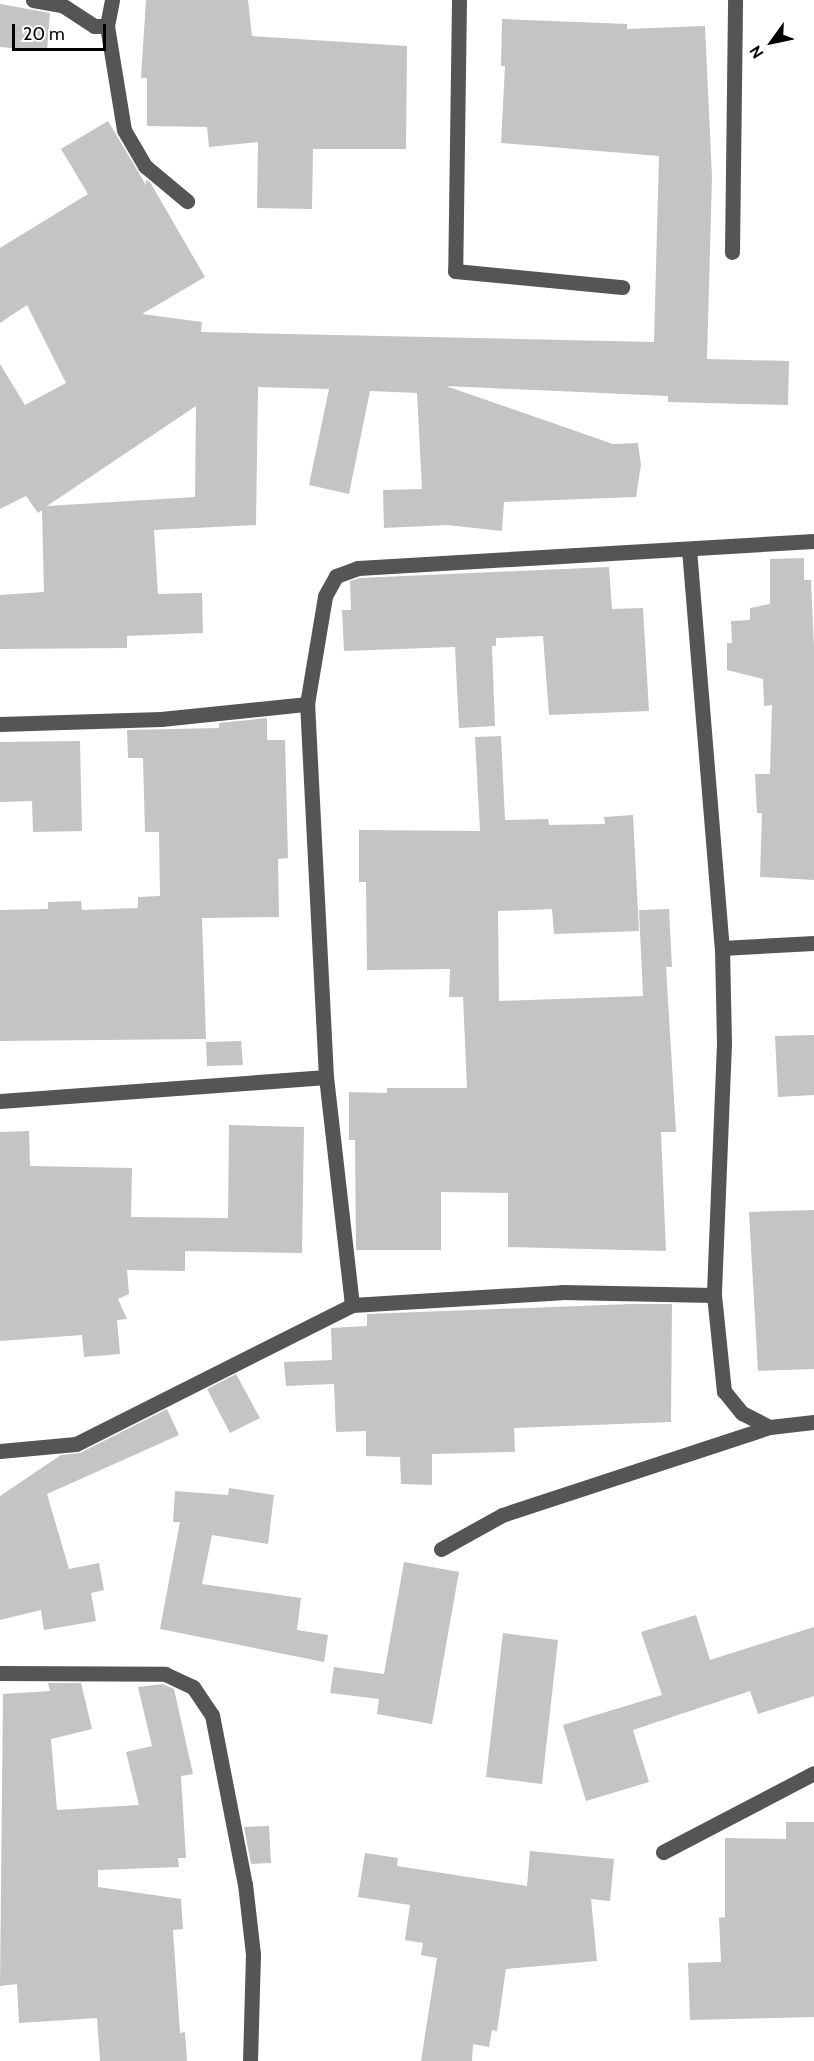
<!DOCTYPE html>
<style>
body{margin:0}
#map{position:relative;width:814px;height:2061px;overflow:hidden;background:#fff;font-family:Cabin,sans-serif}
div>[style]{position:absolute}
.building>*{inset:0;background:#c4c4c4}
.minor>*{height:15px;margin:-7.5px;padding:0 7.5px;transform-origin:7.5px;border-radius:7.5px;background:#555}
span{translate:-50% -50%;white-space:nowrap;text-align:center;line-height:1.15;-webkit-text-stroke:6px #fff;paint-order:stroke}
.north{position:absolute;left:742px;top:12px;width:60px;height:60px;-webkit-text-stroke:4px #fff;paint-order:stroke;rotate:237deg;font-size:16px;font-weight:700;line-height:24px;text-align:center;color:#000}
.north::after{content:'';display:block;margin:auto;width:21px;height:27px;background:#000;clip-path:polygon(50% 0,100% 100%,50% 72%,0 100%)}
.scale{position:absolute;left:12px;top:24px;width:94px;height:27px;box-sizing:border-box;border:3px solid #000;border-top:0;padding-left:8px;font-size:18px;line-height:21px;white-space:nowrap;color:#000;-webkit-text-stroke:4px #fff;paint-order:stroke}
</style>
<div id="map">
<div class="building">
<div style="clip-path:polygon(146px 0,248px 0,252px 36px,407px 46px,406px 149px,313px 149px,312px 209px,257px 208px,258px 142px,209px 147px,207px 127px,147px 126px,147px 78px,141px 78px)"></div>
<div style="clip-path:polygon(0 4px,50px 13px,47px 51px,0 47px)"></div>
<div style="clip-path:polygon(evenodd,502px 19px,627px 24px,627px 29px,705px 26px,712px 177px,707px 359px,789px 361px,788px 405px,668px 402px,668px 396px,446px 386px,613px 444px,638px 443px,641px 465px,636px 497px,504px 502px,502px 531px,447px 525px,384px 528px,383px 490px,422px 489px,417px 393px,370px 391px,349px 494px,309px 485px,329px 389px,258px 387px,256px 525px,154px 530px,158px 594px,202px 593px,203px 633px,127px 636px,127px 648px,0 649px,0 595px,44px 592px,42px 510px,38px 513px,26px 496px,0 509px,0 364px,25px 405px,66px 383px,27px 305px,0 323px,0 248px,88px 194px,61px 149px,108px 121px,146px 185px,146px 180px,150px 182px,205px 277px,142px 314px,202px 322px,201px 332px,654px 342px,659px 156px,501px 143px,505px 66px,501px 66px,502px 19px,196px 406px,195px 497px,47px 506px,196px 406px)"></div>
<div style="clip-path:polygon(804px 558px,804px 580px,811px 580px,814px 649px,814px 880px,760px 877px,762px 813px,757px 813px,755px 774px,770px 774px,772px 705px,764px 706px,763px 679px,727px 670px,727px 643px,732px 643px,731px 621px,750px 620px,750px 608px,770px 604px,770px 559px)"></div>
<div style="clip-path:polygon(609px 567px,612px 609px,643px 608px,649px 711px,549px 715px,543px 636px,496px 638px,496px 646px,492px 646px,495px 726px,459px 728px,455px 647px,344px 651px,342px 610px,351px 610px,350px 581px,360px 578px)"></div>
<div style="clip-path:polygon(267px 718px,267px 740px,285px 740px,288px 858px,278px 859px,279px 917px,202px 918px,206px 1039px,0 1041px,0 910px,48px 909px,48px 902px,81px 901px,82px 910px,138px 908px,138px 897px,160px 896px,159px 832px,145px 832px,143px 758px,128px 758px,127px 730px,219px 728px,219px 723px)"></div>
<div style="clip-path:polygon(501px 736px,505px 820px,548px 819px,549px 825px,605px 824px,604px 817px,633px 815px,639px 931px,554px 934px,552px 909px,498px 911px,499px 1001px,643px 996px,639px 910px,669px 909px,672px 967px,666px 967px,676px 1132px,661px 1132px,666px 1251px,508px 1247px,508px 1193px,441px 1192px,441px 1250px,356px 1250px,355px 1140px,349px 1140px,349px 1092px,387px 1093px,387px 1088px,467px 1088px,463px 997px,449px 997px,450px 969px,367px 970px,366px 882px,359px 882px,359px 830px,480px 831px,475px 737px)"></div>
<div style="clip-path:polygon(80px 741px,82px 831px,33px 832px,32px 801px,0 802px,0 742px)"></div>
<div style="clip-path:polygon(814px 1035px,814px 1095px,778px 1097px,775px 1036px)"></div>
<div style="clip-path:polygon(241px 1041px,243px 1065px,207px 1066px,206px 1042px)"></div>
<div style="clip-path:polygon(229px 1125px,304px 1127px,302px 1253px,185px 1251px,185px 1271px,127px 1270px,129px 1294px,118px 1299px,127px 1319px,117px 1320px,120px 1354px,84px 1357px,82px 1335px,0 1341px,0 1132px,29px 1131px,30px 1166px,132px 1168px,131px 1217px,228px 1218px)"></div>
<div style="clip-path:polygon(814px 1210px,814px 1369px,758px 1371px,749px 1212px)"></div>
<div style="clip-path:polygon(631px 1304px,672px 1304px,671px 1422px,514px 1428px,515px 1452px,432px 1454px,432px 1485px,401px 1484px,400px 1457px,366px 1456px,366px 1431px,336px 1432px,334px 1384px,286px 1386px,284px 1362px,332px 1360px,331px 1328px,367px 1326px,367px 1314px)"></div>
<div style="clip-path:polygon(236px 1374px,260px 1418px,230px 1433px,207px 1389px)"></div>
<div style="clip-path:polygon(167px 1409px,179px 1435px,47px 1494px,69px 1569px,99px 1563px,104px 1590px,91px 1593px,96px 1621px,44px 1630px,41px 1610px,0 1620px,0 1496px,61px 1455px,80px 1453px)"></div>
<div style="clip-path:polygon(229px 1488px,274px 1495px,268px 1544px,212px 1535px,202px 1584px,301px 1598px,297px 1630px,328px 1635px,324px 1662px,160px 1629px,180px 1522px,173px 1522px,175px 1491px,228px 1495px)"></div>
<div style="clip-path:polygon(404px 1562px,459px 1572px,432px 1724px,377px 1714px,379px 1699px,330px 1693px,334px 1667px,384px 1674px)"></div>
<div style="clip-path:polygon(696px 1615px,710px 1660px,814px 1627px,814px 1696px,758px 1714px,750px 1691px,633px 1730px,649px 1782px,586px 1801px,563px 1725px,662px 1695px,641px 1632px)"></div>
<div style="clip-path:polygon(503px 1633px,558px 1640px,542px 1784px,486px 1777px)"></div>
<div style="clip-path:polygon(48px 1683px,81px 1683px,92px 1729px,51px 1739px,57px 1810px,139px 1805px,126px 1752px,152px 1746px,138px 1687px,163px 1684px,174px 1689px,193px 1774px,181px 1776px,186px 1858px,178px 1858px,179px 1867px,98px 1870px,98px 1887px,181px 1899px,183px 1929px,173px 1930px,180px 2033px,185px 2032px,187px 2061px,100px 2061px,97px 2018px,19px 2023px,17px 1984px,0 1986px,3px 1694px,50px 1691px)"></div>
<div style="clip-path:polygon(786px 1822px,814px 1822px,814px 2017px,690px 2020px,688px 1963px,721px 1962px,719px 1918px,725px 1917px,725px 1838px,786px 1839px)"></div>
<div style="clip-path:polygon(269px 1826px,271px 1863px,251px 1864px,244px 1827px)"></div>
<div style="clip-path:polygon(530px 1851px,614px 1859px,610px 1901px,591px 1899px,597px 1961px,506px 1969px,497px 2031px,492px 2030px,489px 2047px,473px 2044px,472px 2061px,421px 2061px,437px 1958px,421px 1955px,423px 1943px,405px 1940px,410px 1905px,358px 1897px,365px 1853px,398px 1858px,397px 1866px,527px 1886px)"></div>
</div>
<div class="minor">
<div style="left:33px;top:0;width:29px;rotate:10deg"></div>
<div style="left:62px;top:5px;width:38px;rotate:33deg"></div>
<div style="left:94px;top:26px;width:13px"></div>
<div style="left:112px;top:0;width:26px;rotate:101deg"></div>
<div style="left:107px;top:26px;width:105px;rotate:80.7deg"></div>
<div style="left:124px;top:130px;width:42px;rotate:59.7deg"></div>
<div style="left:145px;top:166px;width:55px;rotate:39.8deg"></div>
<div style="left:459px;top:0;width:271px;rotate:90.8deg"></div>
<div style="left:455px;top:271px;width:168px;rotate:5.5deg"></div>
<div style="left:732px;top:252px;width:252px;rotate:-89.3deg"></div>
<div style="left:689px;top:549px;width:400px;rotate:85.3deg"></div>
<div style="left:722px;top:948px;width:95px;rotate:88.8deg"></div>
<div style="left:724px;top:1043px;width:252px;rotate:92.3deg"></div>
<div style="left:0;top:724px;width:161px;rotate:-1.8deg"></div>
<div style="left:161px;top:719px;width:147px;rotate:-5.9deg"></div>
<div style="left:722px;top:948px;width:92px;rotate:-3.1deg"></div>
<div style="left:0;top:1101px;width:327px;rotate:-4.2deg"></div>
<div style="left:352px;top:1305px;width:229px;rotate:-96.5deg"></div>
<div style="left:326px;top:1077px;width:373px;rotate:-92.9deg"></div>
<div style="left:307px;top:704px;width:109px;rotate:-80.5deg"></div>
<div style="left:325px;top:596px;width:23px;rotate:-61deg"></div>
<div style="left:336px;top:576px;width:23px;rotate:-20deg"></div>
<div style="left:358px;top:568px;width:457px;rotate:-3.4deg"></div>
<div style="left:0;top:1451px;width:76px;rotate:-5.3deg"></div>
<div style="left:76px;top:1444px;width:309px;rotate:-26.7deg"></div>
<div style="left:352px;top:1305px;width:210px;rotate:-3.5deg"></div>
<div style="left:562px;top:1292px;width:152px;rotate:1.1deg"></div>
<div style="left:714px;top:1295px;width:97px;rotate:84.1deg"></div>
<div style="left:724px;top:1391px;width:28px;rotate:51deg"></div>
<div style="left:742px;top:1413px;width:31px;rotate:27deg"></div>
<div style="left:770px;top:1427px;width:44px;rotate:-6.5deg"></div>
<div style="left:441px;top:1549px;width:70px;rotate:-29.1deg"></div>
<div style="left:502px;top:1515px;width:282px;rotate:-18.2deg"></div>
<div style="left:0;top:1673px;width:165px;rotate:0.3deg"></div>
<div style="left:165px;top:1674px;width:31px;rotate:25deg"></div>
<div style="left:193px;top:1687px;width:34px;rotate:56deg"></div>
<div style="left:212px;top:1715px;width:172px;rotate:79deg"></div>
<div style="left:245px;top:1884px;width:70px;rotate:83.5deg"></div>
<div style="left:253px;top:1954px;width:107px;rotate:91.6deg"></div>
<div style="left:663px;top:1852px;width:170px;rotate:-27.6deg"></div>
</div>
<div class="north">N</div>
<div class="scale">20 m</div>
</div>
